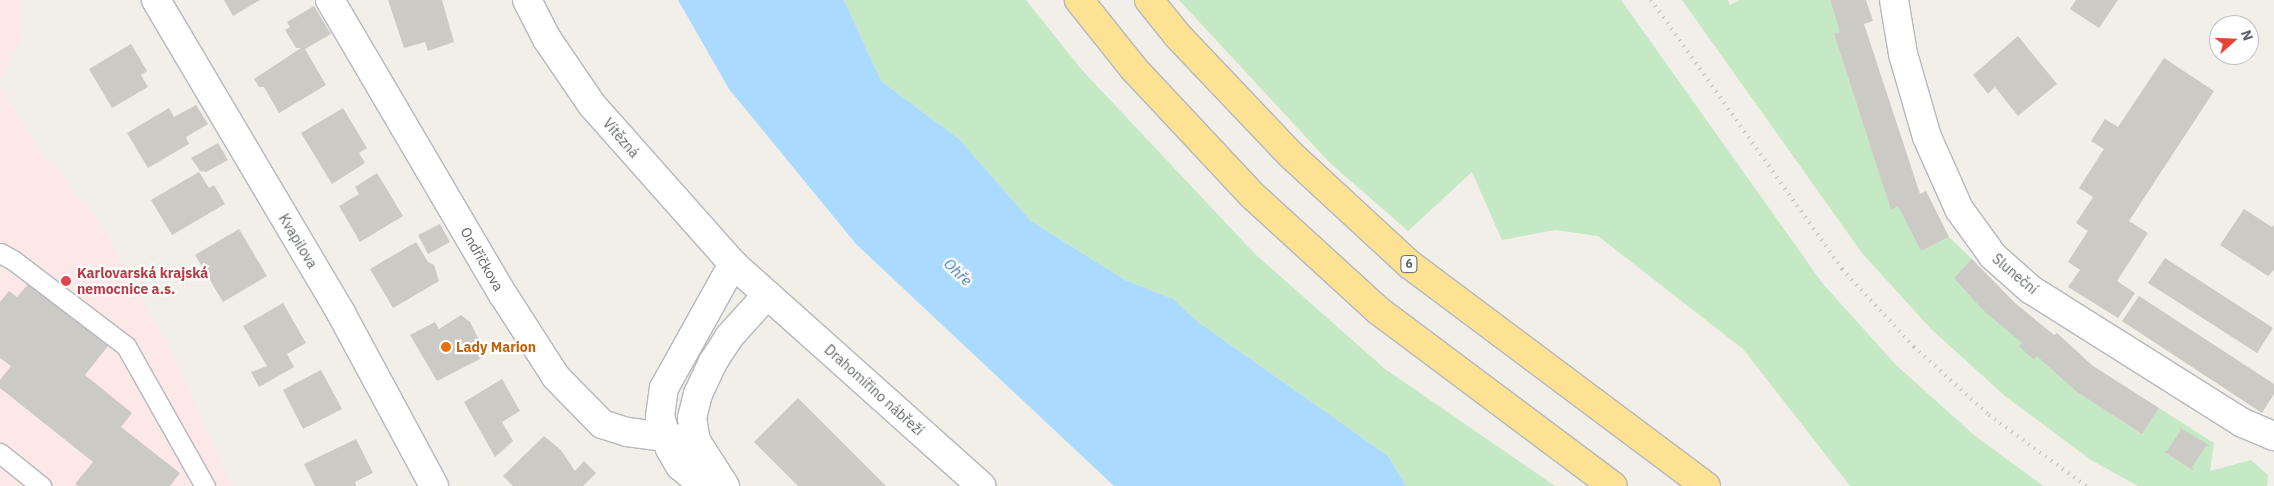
<!DOCTYPE html>
<meta charset="utf-8">
<style>
body{margin:0}
#map{position:relative;width:2274px;height:486px;overflow:hidden;background:#f1efe8;font-family:"IBM Plex Sans",sans-serif}
div>[style]{position:absolute}
.medical>*{inset:0;background:#fce8e6}
.green>*{inset:0;background:#c5e8c5}
.water>*{inset:0;background:#aadaff}
.building>*{inset:0;background:#cccac5}
.roads{filter:drop-shadow(1px 0 #b5b8bc) drop-shadow(-1px 0 #b5b8bc) drop-shadow(0 1px #b5b8bc) drop-shadow(0 -1px #b5b8bc)}
.lane>*{height:19px;margin:-9.5px;padding:0 9.5px;transform-origin:9.5px;border-radius:9.5px;background:#fff}
.street>*{height:28px;margin:-14px;padding:0 14px;transform-origin:14px;border-radius:14px;background:#fff}
.secondary>*{height:28px;margin:-14px;padding:0 14px;transform-origin:14px;border-radius:14px;background:#fff}
.highway>*{height:28px;margin:-14px;padding:0 14px;transform-origin:14px;border-radius:14px;background:#fde293}
.rail>*{height:4px;margin-top:-2px;transform-origin:0;background:repeating-linear-gradient(90deg,#b6b7b8 0 1px,transparent 0 7px)}
.dots>*{width:14px;height:14px;translate:-50% -50%;box-sizing:border-box;border:2px solid #fff;border-radius:50%}
span{translate:-50% -50%;white-space:nowrap;text-align:center;line-height:1.15;-webkit-text-stroke:4.5px #fff;paint-order:stroke}
.shield-label span{padding:1px 4px;background:#fff;border:1px solid;border-radius:4px;-webkit-text-stroke-width:0}
.shield-label{font-size:12px;color:#5f6368;font-weight:700}
.street-label{font-size:14px;color:#5f6368}
.health-label{font-size:14px;color:#be3a42;font-weight:700}
.left{translate:0 -50%;text-align:left}
.food-label{font-size:14px;color:#c56008;font-weight:700}
.water-label{font-size:15px;color:#4174aa;font-style:italic}
.north{position:absolute;left:2209px;top:15px;width:50px;height:50px;box-sizing:border-box;background:#fff;border:1px solid #bfc1c3;border-radius:50%;rotate:70deg;font-size:14px;font-weight:700;line-height:20px;text-align:center;color:#5f6368}
.north::after{content:'';display:block;margin:auto;width:18px;height:22px;background:#ea4335;clip-path:polygon(50% 0,100% 100%,50% 72%,0 100%)}
</style>
<div id="map">
<div class="medical">
<div style="clip-path:polygon(0 0,22px 0,21px 41px,0 79px)"></div>
<div style="clip-path:polygon(0 85px,48px 164px,54px 161px,70px 188px,95px 214px,170px 348px,232px 486px,0 486px)"></div>
</div>
<div class="green">
<div style="clip-path:polygon(844px 0,1026px 0,1081px 69px,1255px 254px,1385px 369px,1555px 486px,1406px 486px,1388px 456px,1198px 322px,1173px 299px,1125px 280px,1031px 221px,959px 139px,881px 81px)"></div>
<div style="clip-path:polygon(1179px 0,1621px 0,1823px 284px,1896px 365px,1974px 435px,2043px 486px,1850px 486px,1743px 349px,1598px 236px,1555px 230px,1502px 240px,1472px 172px,1408px 231px,1329px 162px)"></div>
<div style="clip-path:polygon(1682px 0,1728px 0,1730px 5px,1739px 0,1830px 0,1840px 32px,1834px 34px,1891px 209px,1898px 206px,1921px 251px,1949px 237px,1972px 259px,1955px 279px,2077px 392px,2142px 434px,2159px 408px,2214px 443px,2210px 471px,2251px 460px,2268px 475px,2267px 486px,2138px 486px,2091px 460px,2005px 396px,1931px 329px,1862px 253px)"></div>
</div>
<div class="water">
<div style="clip-path:polygon(678px 0,844px 0,881px 81px,959px 139px,1031px 221px,1125px 280px,1173px 299px,1198px 322px,1388px 456px,1406px 486px,1114px 486px,856px 244px,729px 89px)"></div>
</div>
<div class="building">
<div style="clip-path:polygon(224px 0,260px 0,233px 16px)"></div>
<div style="clip-path:polygon(388px 0,442px 0,454px 42px,428px 51px,425px 42px,404px 48px)"></div>
<div style="clip-path:polygon(1830px 0,1866px 0,1873px 21px,1864px 24px,1920px 194px,1926px 191px,1949px 237px,1921px 251px,1898px 206px,1891px 210px,1834px 34px,1840px 32px)"></div>
<div style="clip-path:polygon(2076px 0,2118px 0,2099px 28px,2070px 9px)"></div>
<div style="clip-path:polygon(314px 6px,331px 34px,305px 49px,326px 85px,279px 113px,264px 87px,259px 87px,254px 79px,301px 48px,296px 48px,285px 30px,290px 27px,287px 22px)"></div>
<div style="clip-path:polygon(2018px 36px,2057px 84px,2018px 116px,1995px 87px,1988px 94px,1973px 75px)"></div>
<div style="clip-path:polygon(131px 44px,147px 71px,141px 75px,148px 87px,112px 108px,89px 69px)"></div>
<div style="clip-path:polygon(2164px 58px,2214px 91px,2129px 221px,2148px 233px,2117px 281px,2135px 293px,2118px 318px,2068px 287px,2080px 270px,2068px 262px,2088px 231px,2076px 223px,2093px 197px,2079px 188px,2104px 149px,2091px 141px,2105px 119px,2118px 127px)"></div>
<div style="clip-path:polygon(196px 105px,208px 124px,186px 137px,189px 144px,148px 168px,127px 133px,169px 108px,174px 117px)"></div>
<div style="clip-path:polygon(343px 108px,367px 148px,359px 153px,365px 163px,332px 184px,301px 133px)"></div>
<div style="clip-path:polygon(218px 143px,228px 160px,206px 172px,200px 171px,191px 158px)"></div>
<div style="clip-path:polygon(199px 172px,209px 188px,214px 185px,225px 204px,172px 235px,151px 200px)"></div>
<div style="clip-path:polygon(377px 173px,403px 216px,360px 242px,339px 206px,359px 194px,355px 187px)"></div>
<div style="clip-path:polygon(2244px 209px,2272px 227px,2274px 225px,2274px 270px,2268px 276px,2220px 245px)"></div>
<div style="clip-path:polygon(440px 224px,450px 242px,428px 254px,418px 235px)"></div>
<div style="clip-path:polygon(239px 229px,267px 276px,223px 302px,195px 255px)"></div>
<div style="clip-path:polygon(416px 242px,428px 262px,434px 265px,439px 281px,393px 308px,370px 269px)"></div>
<div style="clip-path:polygon(2165px 258px,2273px 328px,2257px 353px,2148px 283px)"></div>
<div style="clip-path:polygon(1972px 259px,2015px 303px,2054px 335px,2057px 333px,2093px 366px,2159px 408px,2142px 434px,2077px 392px,2037px 356px,2034px 360px,2019px 346px,2022px 343px,1982px 309px,1954px 278px)"></div>
<div style="clip-path:polygon(29px 283px,108px 346px,85px 375px,132px 413px,121px 427px,180px 473px,170px 486px,78px 486px,75px 484px,93px 462px,0 388px,0 380px,11px 366px,0 358px,0 302px,9px 291px,17px 297px)"></div>
<div style="clip-path:polygon(2139px 296px,2274px 384px,2274px 394px,2262px 413px,2122px 321px)"></div>
<div style="clip-path:polygon(283px 303px,306px 343px,287px 354px,294px 367px,259px 387px,251px 372px,267px 366px,243px 326px)"></div>
<div style="clip-path:polygon(461px 315px,470px 322px,485px 352px,480px 359px,437px 381px,410px 335px,435px 322px,439px 329px)"></div>
<div style="clip-path:polygon(321px 370px,342px 409px,303px 429px,283px 390px)"></div>
<div style="clip-path:polygon(502px 379px,520px 411px,502px 422px,513px 441px,495px 457px,464px 402px)"></div>
<div style="clip-path:polygon(798px 398px,886px 486px,798px 486px,754px 442px)"></div>
<div style="clip-path:polygon(2179px 427px,2210px 446px,2206px 446px,2192px 467px,2194px 471px,2163px 451px,2167px 451px,2181px 430px)"></div>
<div style="clip-path:polygon(544px 436px,561px 450px,575px 471px,584px 461px,596px 473px,583px 486px,513px 486px,503px 476px)"></div>
<div style="clip-path:polygon(356px 439px,373px 473px,355px 482px,356px 486px,315px 486px,304px 464px)"></div>
</div>
<div class="roads">
<div class="lane">
<div style="left:0;top:253px;width:15px;rotate:28deg"></div>
<div style="left:13px;top:260px;width:142px;rotate:37.3deg"></div>
<div style="left:126px;top:346px;width:161px;rotate:60.6deg"></div>
<div style="left:0;top:453px;width:53px;rotate:38.8deg"></div>
</div>
<div class="street">
<div style="left:156px;top:0;width:364px;rotate:59.4deg"></div>
<div style="left:341px;top:313px;width:196px;rotate:61.7deg"></div>
<div style="left:330px;top:0;width:343px;rotate:59.6deg"></div>
<div style="left:504px;top:296px;width:96px;rotate:57.3deg"></div>
<div style="left:556px;top:377px;width:66px;rotate:45.6deg"></div>
<div style="left:602px;top:424px;width:26px;rotate:18deg"></div>
<div style="left:627px;top:432px;width:62px;rotate:7.5deg"></div>
<div style="left:1894px;top:0;width:55px;rotate:80.5deg"></div>
<div style="left:1903px;top:54px;width:86px;rotate:73.9deg"></div>
<div style="left:1927px;top:137px;width:79px;rotate:66deg"></div>
<div style="left:1959px;top:209px;width:58px;rotate:54.1deg"></div>
<div style="left:1993px;top:256px;width:50px;rotate:41.7deg"></div>
<div style="left:2030px;top:289px;width:252px;rotate:32.2deg"></div>
<div style="left:2243px;top:423px;width:34px;rotate:23deg"></div>
</div>
<div class="secondary">
<div style="left:527px;top:0;width:44px;rotate:62.9deg"></div>
<div style="left:547px;top:39px;width:80px;rotate:55.7deg"></div>
<div style="left:592px;top:105px;width:213px;rotate:48.4deg"></div>
<div style="left:733px;top:264px;width:333px;rotate:41.8deg"></div>
<div style="left:704px;top:486px;width:31px;rotate:-140deg"></div>
<div style="left:680px;top:466px;width:20px;rotate:-120deg"></div>
<div style="left:670px;top:449px;width:34px;rotate:-107deg"></div>
<div style="left:660px;top:416px;width:28px;rotate:-82deg"></div>
<div style="left:664px;top:388px;width:142px;rotate:-60.9deg"></div>
<div style="left:725px;top:486px;width:54px;rotate:-122.8deg"></div>
<div style="left:696px;top:441px;width:23px;rotate:-100deg"></div>
<div style="left:692px;top:418px;width:25px;rotate:-76deg"></div>
<div style="left:698px;top:394px;width:35px;rotate:-65deg"></div>
<div style="left:713px;top:362px;width:30px;rotate:-57deg"></div>
<div style="left:729px;top:337px;width:57px;rotate:-47.9deg"></div>
</div>
<div class="highway">
<div style="left:1079px;top:0;width:88px;rotate:51.4deg"></div>
<div style="left:1134px;top:69px;width:174px;rotate:46.9deg"></div>
<div style="left:1253px;top:196px;width:171px;rotate:42.4deg"></div>
<div style="left:1379px;top:311px;width:292px;rotate:36.8deg"></div>
<div style="left:1149px;top:0;width:45px;rotate:51.3deg"></div>
<div style="left:1177px;top:35px;width:166px;rotate:46.5deg"></div>
<div style="left:1291px;top:155px;width:161px;rotate:42.7deg"></div>
<div style="left:1409px;top:264px;width:371px;rotate:36.8deg"></div>
</div>
</div>
<div class="rail">
<div style="left:1651px;top:0;width:330px;rotate:54.6deg"></div>
<div style="left:1842px;top:269px;width:106px;rotate:47.3deg"></div>
<div style="left:1914px;top:347px;width:101px;rotate:42.2deg"></div>
<div style="left:1989px;top:415px;width:120px;rotate:36.2deg"></div>
</div>
<div class="dots">
<div style="left:66px;top:281px;background:#e0444e"></div>
<div style="left:446px;top:347px;background:#e8710a"></div>
</div>
<div class="shield-label">
<span style="left:1409px;top:264px">6</span>
</div>
<div class="street-label">
<span style="left:621px;top:138px;rotate:49deg">Vítězná</span>
<span style="left:298px;top:241px;rotate:59deg">Kvapilova</span>
<span style="left:482px;top:259px;rotate:60deg">Ondříčkova</span>
<span style="left:2015px;top:274px;rotate:40deg">Sluneční</span>
<span style="left:874px;top:390px;rotate:42deg">Drahomířino nábřeží</span>
</div>
<div class="health-label">
<span class="left" style="left:77px;top:281px">Karlovarská krajská<br>nemocnice a.s.</span>
</div>
<div class="food-label">
<span class="left" style="left:456px;top:347px">Lady Marion</span>
</div>
<div class="water-label">
<span style="left:958px;top:272px;rotate:43deg">Ohře</span>
</div>
<div class="north">N</div>
</div>
